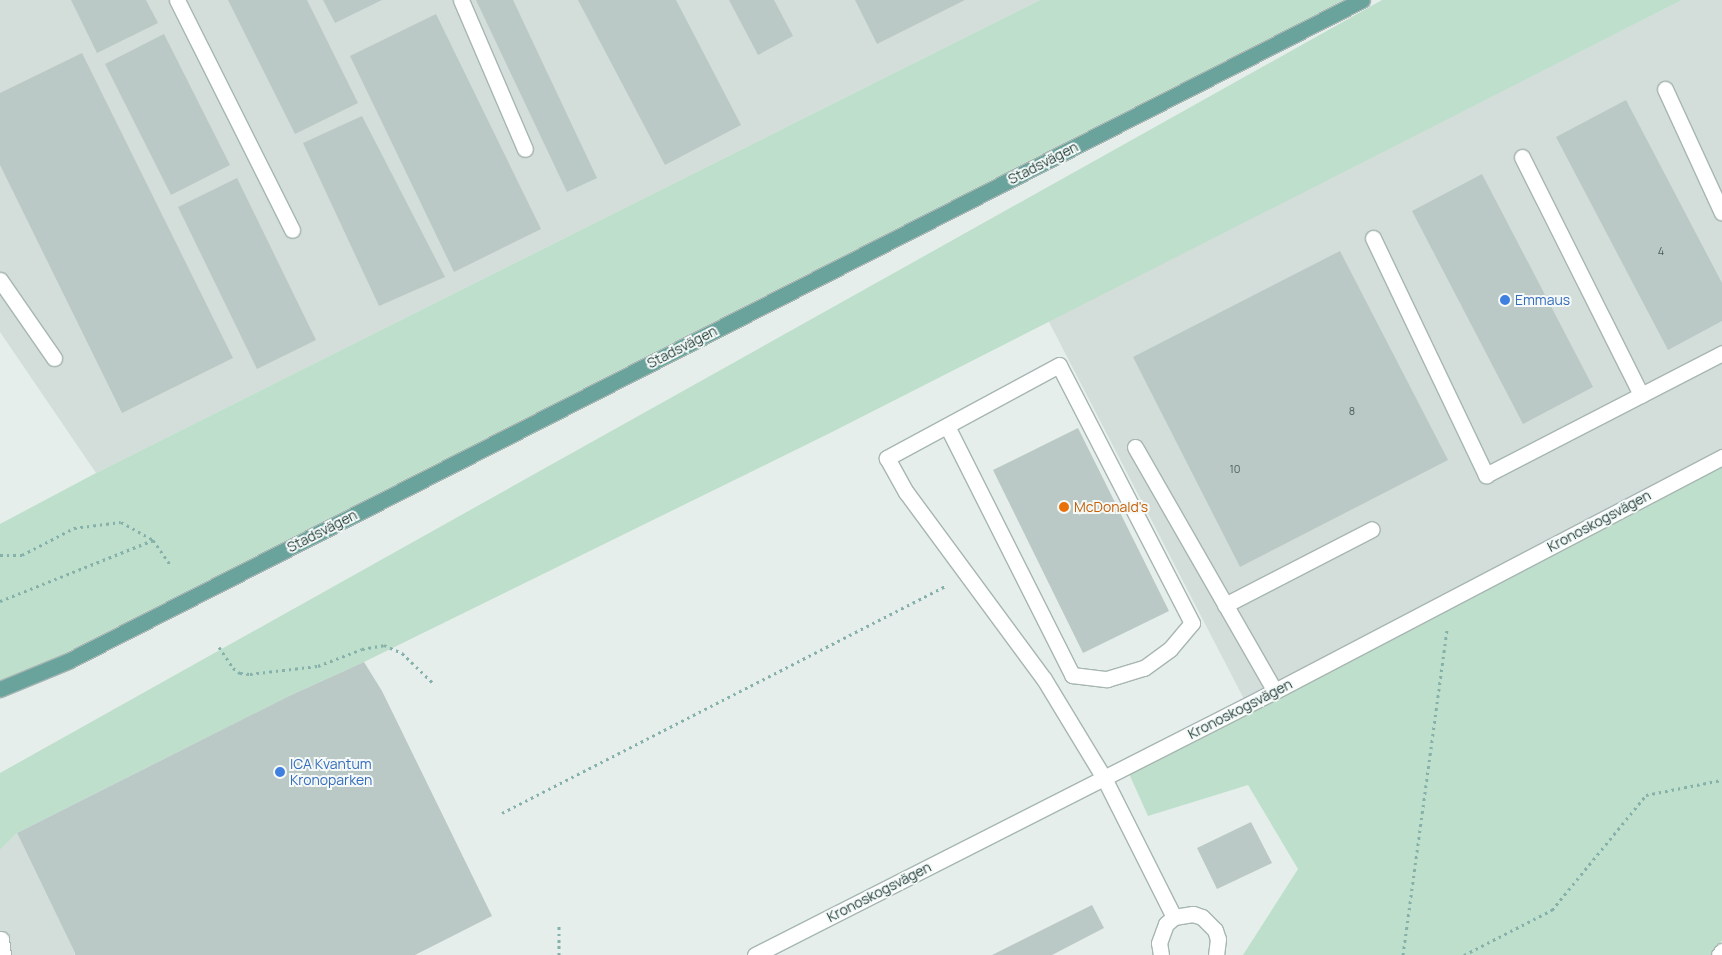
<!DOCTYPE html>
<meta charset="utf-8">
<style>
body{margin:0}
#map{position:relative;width:1722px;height:955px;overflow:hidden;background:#e5eeeb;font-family:Manrope,sans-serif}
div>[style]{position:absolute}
.built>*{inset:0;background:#d3deda}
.green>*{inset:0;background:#bedfcb}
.building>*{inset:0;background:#bac9c5}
.path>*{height:3px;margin-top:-1.5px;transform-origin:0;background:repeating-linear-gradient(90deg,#85b1aa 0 2.5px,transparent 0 6.5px)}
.roads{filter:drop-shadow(1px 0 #a7b6b3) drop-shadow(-1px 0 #a7b6b3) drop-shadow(0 1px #a7b6b3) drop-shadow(0 -1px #a7b6b3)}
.minor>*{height:15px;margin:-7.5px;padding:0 7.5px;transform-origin:7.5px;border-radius:7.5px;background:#fff}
.major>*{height:15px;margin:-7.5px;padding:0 7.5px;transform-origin:7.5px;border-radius:7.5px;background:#69a39c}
.dots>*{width:14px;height:14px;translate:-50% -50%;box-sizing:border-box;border:2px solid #f5faf8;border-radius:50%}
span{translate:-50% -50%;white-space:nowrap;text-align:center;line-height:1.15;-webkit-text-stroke:4px #f5faf8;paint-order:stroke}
.number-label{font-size:11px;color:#4a625e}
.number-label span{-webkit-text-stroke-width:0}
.street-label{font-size:14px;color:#24403c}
.shop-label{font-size:14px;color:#366cbe}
.left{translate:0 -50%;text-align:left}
.food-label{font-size:14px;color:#c56008}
</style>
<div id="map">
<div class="built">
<div style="clip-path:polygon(0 0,1040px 0,96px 473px,0 332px)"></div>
<div style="clip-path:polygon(1682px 0,1722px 0,1722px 457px,1247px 705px,1048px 320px)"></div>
<div style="clip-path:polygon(17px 833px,75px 953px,74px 955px,0 955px,0 850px)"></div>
</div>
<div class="green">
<div style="clip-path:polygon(1040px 0,1362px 0,0 689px,0 524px,96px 473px)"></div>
<div style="clip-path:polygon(1382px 0,1682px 0,830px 433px,364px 662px,289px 696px,17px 833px,0 850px,0 773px)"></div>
<div style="clip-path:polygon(1722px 457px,1722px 940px,1713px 955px,1243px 955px,1298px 869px,1248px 785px,1148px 816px,1126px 767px)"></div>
</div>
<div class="building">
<div style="clip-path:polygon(71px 0,146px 0,158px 23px,97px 53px)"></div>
<div style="clip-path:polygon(228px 0,307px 0,358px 103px,295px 134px)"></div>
<div style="clip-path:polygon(323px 0,382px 0,335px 23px)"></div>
<div style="clip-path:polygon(476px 0,513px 0,597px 178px,567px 192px)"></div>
<div style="clip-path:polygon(578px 0,676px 0,741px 125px,665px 165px)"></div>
<div style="clip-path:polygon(729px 0,774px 0,793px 36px,758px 55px)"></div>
<div style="clip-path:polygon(855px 0,965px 0,877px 44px)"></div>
<div style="clip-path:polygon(436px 14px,541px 229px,454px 272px,350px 56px)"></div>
<div style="clip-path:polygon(164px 34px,230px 165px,171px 195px,105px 64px)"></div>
<div style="clip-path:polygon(82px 53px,233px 358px,122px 413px,0 165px,0 93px)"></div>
<div style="clip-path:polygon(1626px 100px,1722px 283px,1722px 321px,1668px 350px,1556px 137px)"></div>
<div style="clip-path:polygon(362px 116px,445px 277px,379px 306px,303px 143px)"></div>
<div style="clip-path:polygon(1482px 174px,1593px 387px,1523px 424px,1412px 211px)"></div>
<div style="clip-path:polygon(237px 178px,316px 340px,257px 369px,178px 207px)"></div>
<div style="clip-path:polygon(1340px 251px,1448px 460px,1240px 567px,1133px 357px)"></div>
<div style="clip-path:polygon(1078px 428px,1169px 611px,1083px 653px,993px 470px)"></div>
<div style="clip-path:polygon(364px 662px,382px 691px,492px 916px,415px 955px,75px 955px,75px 953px,17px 833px,289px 696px)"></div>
<div style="clip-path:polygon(1251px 822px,1272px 863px,1217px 889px,1197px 848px)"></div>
<div style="clip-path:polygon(1092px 905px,1104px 928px,1052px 955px,992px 955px)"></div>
</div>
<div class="path">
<div style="left:0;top:555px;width:22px"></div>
<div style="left:22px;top:555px;width:59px;rotate:-27.4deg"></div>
<div style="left:74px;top:528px;width:47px;rotate:-7.3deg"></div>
<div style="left:121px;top:522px;width:37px;rotate:29deg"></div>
<div style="left:153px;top:540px;width:29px;rotate:55deg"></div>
<div style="left:0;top:601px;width:165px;rotate:-21.7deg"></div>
<div style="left:219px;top:647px;width:25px;rotate:56deg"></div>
<div style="left:233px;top:668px;width:9px;rotate:36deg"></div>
<div style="left:240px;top:673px;width:10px;rotate:6deg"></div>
<div style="left:250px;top:674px;width:68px;rotate:-6.7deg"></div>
<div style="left:318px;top:666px;width:47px;rotate:-21.1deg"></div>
<div style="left:362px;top:649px;width:22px;rotate:-10deg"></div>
<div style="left:384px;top:645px;width:20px;rotate:24deg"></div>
<div style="left:402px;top:653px;width:43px;rotate:44.1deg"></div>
<div style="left:502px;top:813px;width:499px;rotate:-27.1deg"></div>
<div style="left:559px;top:955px;width:32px;rotate:-90deg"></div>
<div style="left:1403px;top:955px;width:329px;rotate:-82.3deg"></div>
<div style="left:1464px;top:955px;width:99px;rotate:-27.1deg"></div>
<div style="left:1552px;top:910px;width:149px;rotate:-50.7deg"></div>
<div style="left:1646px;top:795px;width:77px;rotate:-11.2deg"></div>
</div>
<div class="roads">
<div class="minor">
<div style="left:177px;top:0;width:257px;rotate:63.4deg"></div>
<div style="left:461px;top:0;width:162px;rotate:66.8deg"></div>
<div style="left:1665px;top:89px;width:136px;rotate:65.3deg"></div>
<div style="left:1522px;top:157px;width:266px;rotate:63.4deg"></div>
<div style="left:1373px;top:238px;width:263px;rotate:64.5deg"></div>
<div style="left:1486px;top:475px;width:266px;rotate:-27.3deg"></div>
<div style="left:0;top:280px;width:95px;rotate:55.3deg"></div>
<div style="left:947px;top:426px;width:279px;rotate:63.3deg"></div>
<div style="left:1072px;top:675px;width:35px;rotate:7deg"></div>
<div style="left:1107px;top:679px;width:39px;rotate:-17deg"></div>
<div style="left:1144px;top:668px;width:32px;rotate:-36deg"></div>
<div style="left:1170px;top:649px;width:34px;rotate:-50deg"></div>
<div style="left:1192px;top:623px;width:290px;rotate:-117.3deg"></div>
<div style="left:1059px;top:365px;width:196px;rotate:151.6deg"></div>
<div style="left:887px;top:458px;width:39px;rotate:61deg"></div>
<div style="left:906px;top:492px;width:232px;rotate:53.6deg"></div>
<div style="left:1044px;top:679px;width:116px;rotate:58.8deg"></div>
<div style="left:1104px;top:778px;width:156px;rotate:63.3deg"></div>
<div style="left:1135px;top:447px;width:281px;rotate:60.2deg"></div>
<div style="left:1225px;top:605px;width:165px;rotate:-27.3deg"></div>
<div style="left:1px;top:939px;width:16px;rotate:83deg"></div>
<div style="left:755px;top:955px;width:583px;rotate:-26.92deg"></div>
<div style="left:1275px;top:691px;width:505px;rotate:-27.63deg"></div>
<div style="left:1161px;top:955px;width:12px;rotate:-99deg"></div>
<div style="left:1159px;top:943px;width:20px;rotate:-70deg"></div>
<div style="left:1166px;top:924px;width:11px;rotate:-41deg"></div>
<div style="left:1174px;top:917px;width:19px;rotate:-9deg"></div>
<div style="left:1193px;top:914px;width:9px;rotate:18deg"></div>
<div style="left:1202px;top:917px;width:18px;rotate:45deg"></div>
<div style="left:1215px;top:930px;width:9px;rotate:72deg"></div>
<div style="left:1218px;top:939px;width:16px;rotate:97deg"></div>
<div style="left:1719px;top:955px;width:5px;rotate:-53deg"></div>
</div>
<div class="major">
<div style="left:0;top:689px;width:74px;rotate:-22.4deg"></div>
<div style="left:68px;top:661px;width:1453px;rotate:-27.06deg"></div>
</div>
</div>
<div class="dots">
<div style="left:1505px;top:300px;background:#3f7fe0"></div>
<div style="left:1064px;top:507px;background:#e8710a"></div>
<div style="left:280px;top:772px;background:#3f7fe0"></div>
</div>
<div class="number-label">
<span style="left:1661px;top:251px">4</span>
<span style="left:1352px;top:411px">8</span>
<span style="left:1235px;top:469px">10</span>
</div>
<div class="street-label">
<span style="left:1043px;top:163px;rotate:-27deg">Stadsvägen</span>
<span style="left:682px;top:347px;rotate:-27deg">Stadsvägen</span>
<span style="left:1599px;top:521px;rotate:-28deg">Kronoskogsvägen</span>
<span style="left:322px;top:531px;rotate:-27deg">Stadsvägen</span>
<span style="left:1240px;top:709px;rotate:-27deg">Kronoskogsvägen</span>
<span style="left:879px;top:892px;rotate:-27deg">Kronoskogsvägen</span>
</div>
<div class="shop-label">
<span class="left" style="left:1515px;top:300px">Emmaus</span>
<span class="left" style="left:290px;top:772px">ICA Kvantum<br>Kronoparken</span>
</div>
<div class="food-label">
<span class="left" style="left:1074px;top:507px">McDonald's</span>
</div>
</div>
